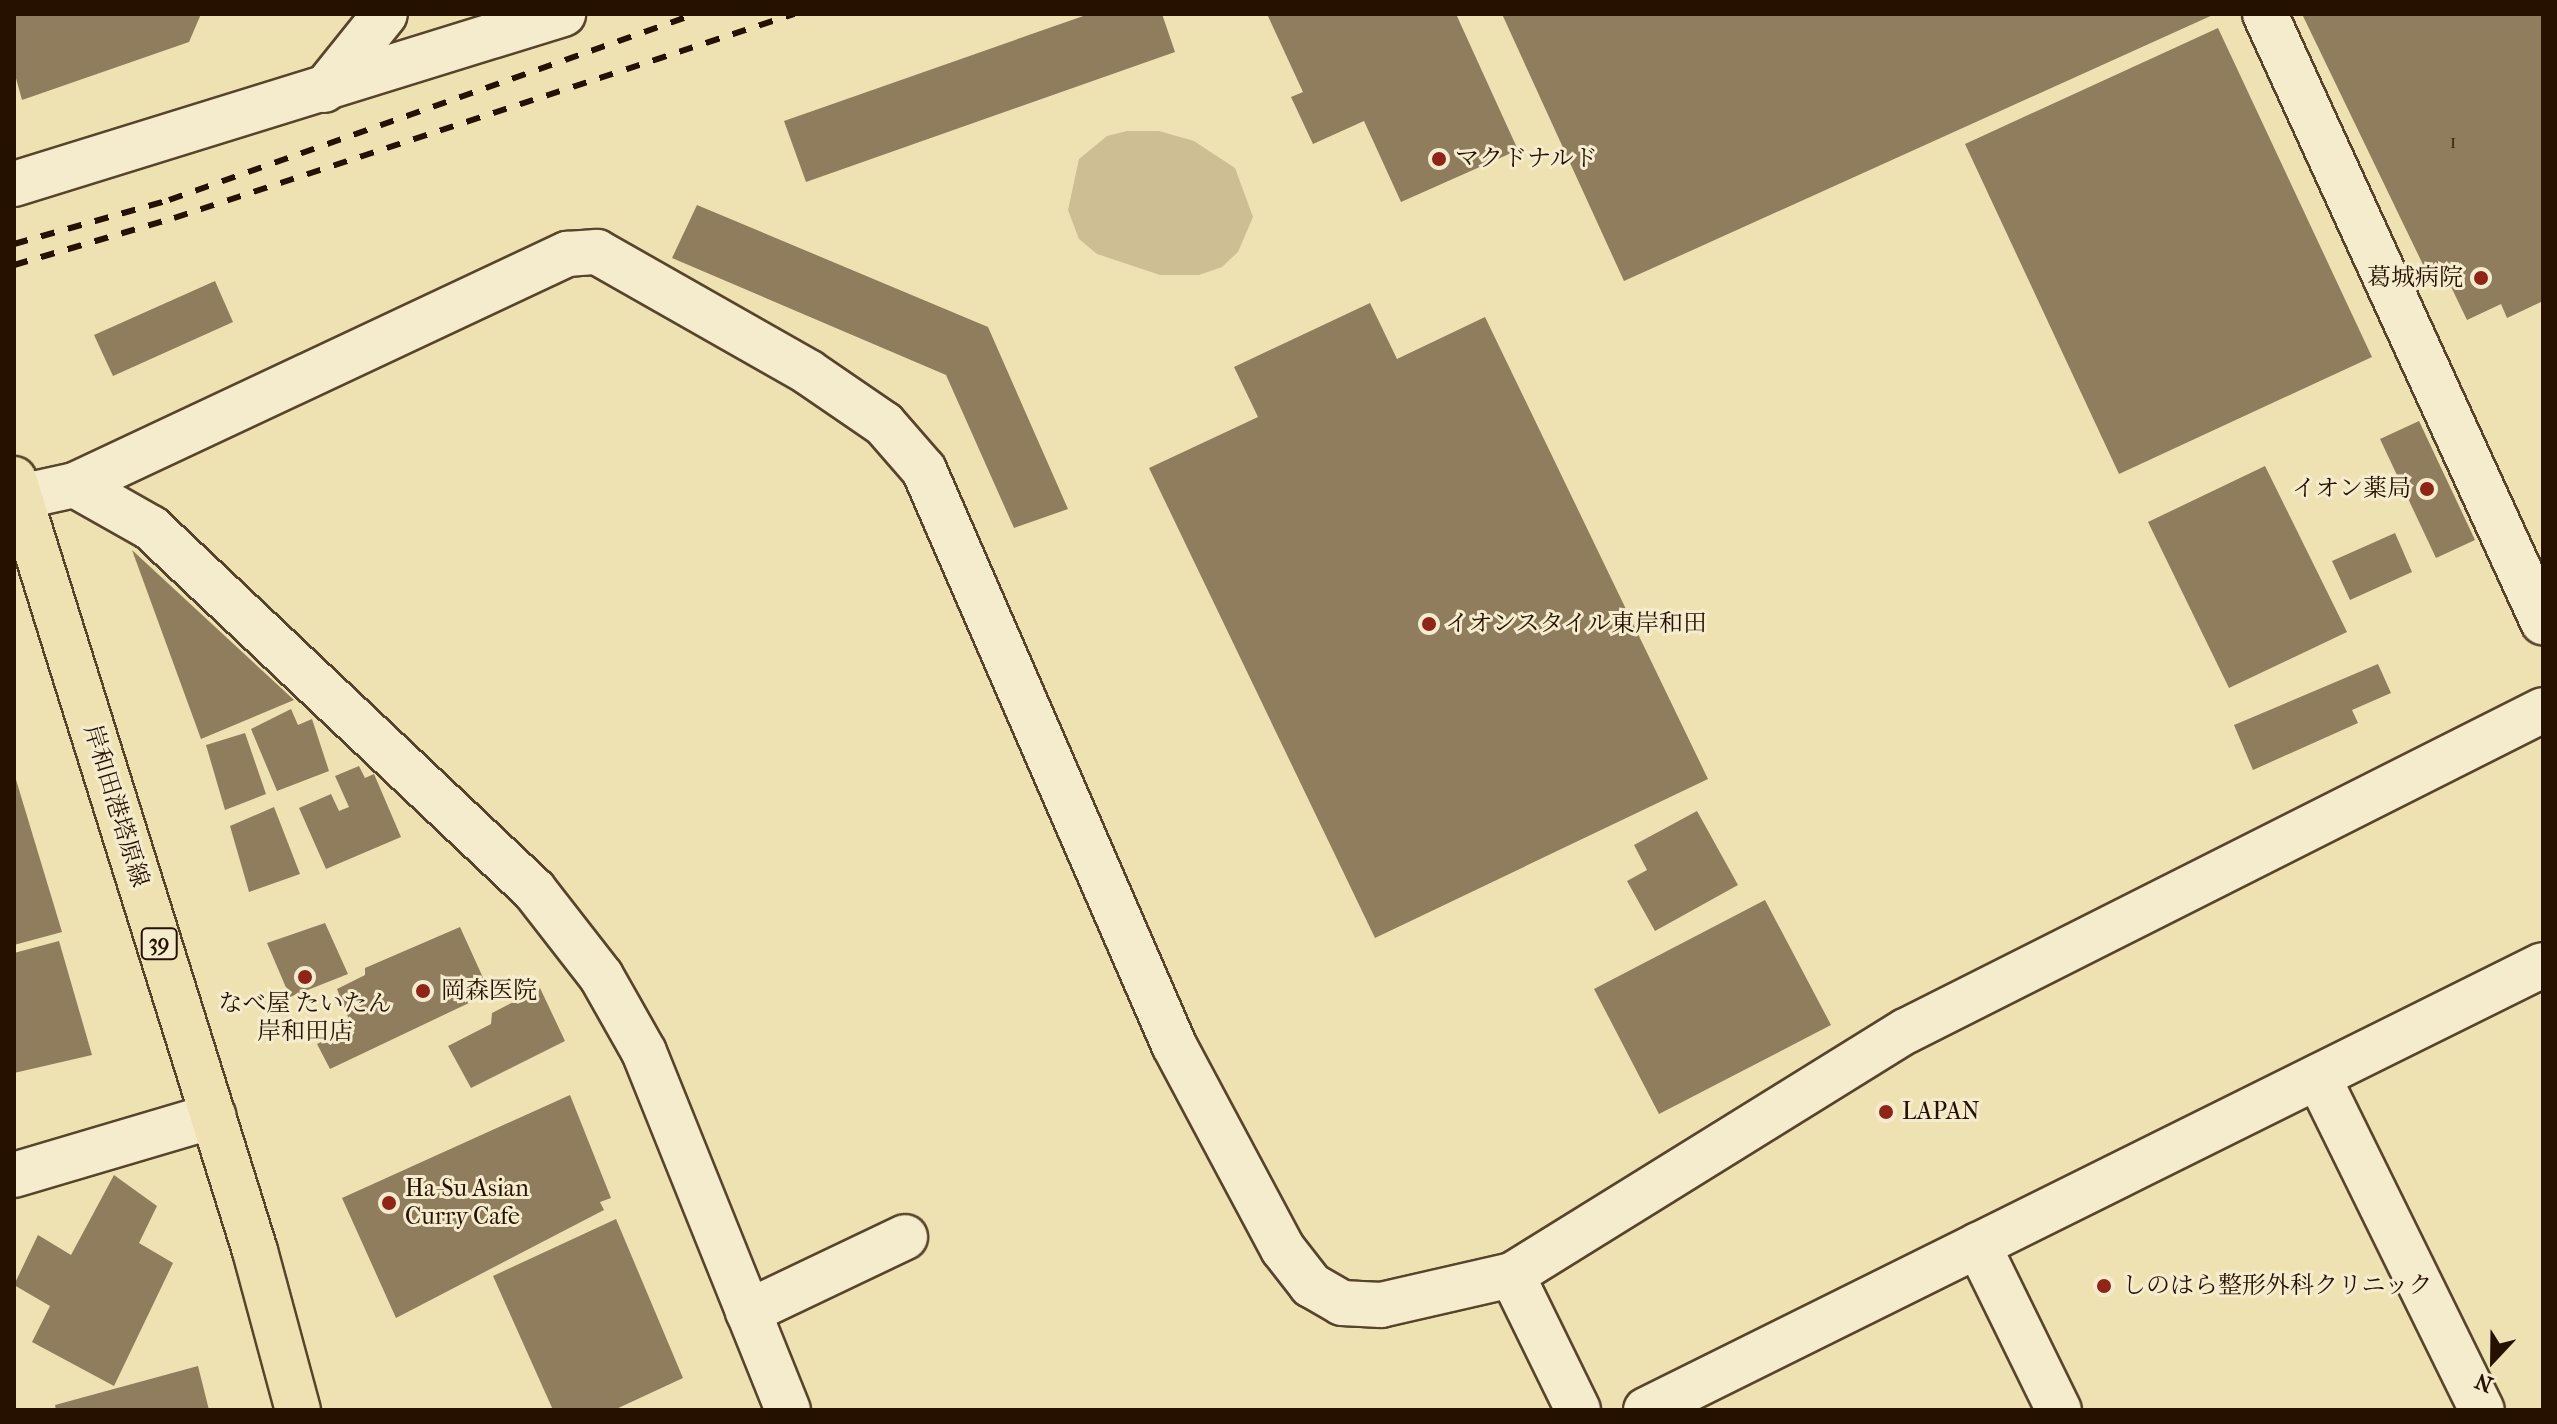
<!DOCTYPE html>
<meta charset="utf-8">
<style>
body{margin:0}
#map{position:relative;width:2557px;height:1424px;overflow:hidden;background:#efe2b2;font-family:"IM FELL French Canon","Noto Serif JP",serif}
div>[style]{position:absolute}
.green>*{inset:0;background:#cdbe94}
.building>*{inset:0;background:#8f7d5d}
.roads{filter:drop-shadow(2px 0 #58442c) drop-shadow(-2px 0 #58442c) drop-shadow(0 2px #58442c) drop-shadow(0 -2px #58442c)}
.street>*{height:44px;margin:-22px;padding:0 22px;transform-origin:22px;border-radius:22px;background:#f5eccd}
.secondary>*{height:44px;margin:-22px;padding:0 22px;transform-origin:22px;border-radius:22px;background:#f5eccd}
.primary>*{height:44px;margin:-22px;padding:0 22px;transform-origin:22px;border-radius:22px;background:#efe2b2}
.rail>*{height:6px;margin-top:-3px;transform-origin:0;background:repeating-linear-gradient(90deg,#261000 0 14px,transparent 0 28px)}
.dots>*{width:22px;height:22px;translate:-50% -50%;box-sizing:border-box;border:4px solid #f5eccd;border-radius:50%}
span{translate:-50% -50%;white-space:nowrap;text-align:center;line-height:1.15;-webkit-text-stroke:6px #f5eccd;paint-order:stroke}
.number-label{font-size:20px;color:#402b17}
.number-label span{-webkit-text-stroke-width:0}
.shield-label span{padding:2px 6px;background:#f5eccd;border:2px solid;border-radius:6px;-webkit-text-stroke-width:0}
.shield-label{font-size:22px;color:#261000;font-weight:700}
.poi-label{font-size:24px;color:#261000}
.left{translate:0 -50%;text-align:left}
.right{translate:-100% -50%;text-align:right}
.street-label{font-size:24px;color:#261000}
.frame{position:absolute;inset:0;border:16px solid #261000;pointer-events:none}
.north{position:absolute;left:2453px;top:1320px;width:80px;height:80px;-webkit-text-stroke:6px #f5eccd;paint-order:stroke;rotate:202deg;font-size:22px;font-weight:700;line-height:32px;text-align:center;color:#261000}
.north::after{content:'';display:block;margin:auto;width:28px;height:36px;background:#261000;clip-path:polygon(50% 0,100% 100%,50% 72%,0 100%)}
</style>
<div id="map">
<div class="green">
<div style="clip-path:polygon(1127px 131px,1159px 131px,1194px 141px,1235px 168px,1253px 217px,1238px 252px,1222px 267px,1199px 275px,1160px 275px,1097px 254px,1079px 239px,1068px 210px,1079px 159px,1107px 136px)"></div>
</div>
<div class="building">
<div style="clip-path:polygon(14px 14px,201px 14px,189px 42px,22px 100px,14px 71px)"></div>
<div style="clip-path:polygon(1089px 14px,1162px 14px,1175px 52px,806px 182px,784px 121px)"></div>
<div style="clip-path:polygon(1267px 14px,1456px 14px,1518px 150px,1401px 202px,1364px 121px,1313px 144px,1291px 97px,1303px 92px)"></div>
<div style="clip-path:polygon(1502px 14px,2215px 14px,1624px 281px)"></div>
<div style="clip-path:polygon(2302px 14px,2543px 14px,2543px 301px,2507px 318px,2501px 304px,2467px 320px,2442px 268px,2428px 275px)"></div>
<div style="clip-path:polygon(2218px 28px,2372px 357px,2119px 474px,1965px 144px)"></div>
<div style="clip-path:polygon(697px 205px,988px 327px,1068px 509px,1014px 528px,946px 375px,672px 258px)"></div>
<div style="clip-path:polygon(215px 281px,233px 322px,113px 376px,94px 335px)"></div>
<div style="clip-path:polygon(1370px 303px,1397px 359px,1485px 317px,1708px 779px,1375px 938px,1149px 468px,1258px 417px,1234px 367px)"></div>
<div style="clip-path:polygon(2419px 421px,2475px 540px,2436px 558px,2380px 439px)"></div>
<div style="clip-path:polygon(2265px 466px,2347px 632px,2229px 688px,2148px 522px)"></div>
<div style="clip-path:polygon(2395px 533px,2412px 572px,2350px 600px,2332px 561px)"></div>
<div style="clip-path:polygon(132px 550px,294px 700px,201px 739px)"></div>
<div style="clip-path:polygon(2378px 664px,2391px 693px,2352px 710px,2358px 723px,2253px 770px,2234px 725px)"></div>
<div style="clip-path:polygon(291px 709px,298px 725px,312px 719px,329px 771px,277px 791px,251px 729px)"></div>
<div style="clip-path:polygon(245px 733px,266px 794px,225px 810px,206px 745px)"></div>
<div style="clip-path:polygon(359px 766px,365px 778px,374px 774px,401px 837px,326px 869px,299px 808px,331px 794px,339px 811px,349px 807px,335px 776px)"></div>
<div style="clip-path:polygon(14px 773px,62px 932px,14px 945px)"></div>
<div style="clip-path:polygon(274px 807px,300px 874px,249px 892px,230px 826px)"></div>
<div style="clip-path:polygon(1697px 811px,1738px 885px,1655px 931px,1627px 881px,1647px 870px,1634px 845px)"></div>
<div style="clip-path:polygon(1765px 900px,1831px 1025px,1659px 1114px,1594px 989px)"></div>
<div style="clip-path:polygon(325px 923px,348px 974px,290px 997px,267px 943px)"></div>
<div style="clip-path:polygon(460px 927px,490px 993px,330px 1069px,317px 1044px,352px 1027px,337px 989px,365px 975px,365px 968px)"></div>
<div style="clip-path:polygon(59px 941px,92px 1055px,14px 1073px,14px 953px)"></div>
<div style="clip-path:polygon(540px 988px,565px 1041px,471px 1088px,448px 1046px,491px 1024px,492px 1013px)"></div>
<div style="clip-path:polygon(570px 1095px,611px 1198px,600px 1202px,604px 1210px,396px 1318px,342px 1198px)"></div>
<div style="clip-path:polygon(114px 1175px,157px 1206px,139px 1243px,173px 1263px,114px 1386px,32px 1342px,50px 1306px,14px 1285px,38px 1235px,71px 1255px)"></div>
<div style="clip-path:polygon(616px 1219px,683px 1378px,614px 1410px,553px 1410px,493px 1276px)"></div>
<div style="clip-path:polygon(198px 1366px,209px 1410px,56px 1410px,55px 1405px)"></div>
</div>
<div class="roads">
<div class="street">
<div style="left:2265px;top:14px;width:669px;rotate:65.43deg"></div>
<div style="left:324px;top:90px;width:97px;rotate:-51.2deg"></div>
<div style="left:14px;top:184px;width:575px;rotate:-17.21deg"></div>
<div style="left:20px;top:497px;width:56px;rotate:-12.3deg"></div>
<div style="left:75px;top:485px;width:87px;rotate:29.5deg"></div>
<div style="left:151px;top:528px;width:527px;rotate:43.39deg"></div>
<div style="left:534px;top:890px;width:109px;rotate:52.1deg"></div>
<div style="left:601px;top:976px;width:87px;rotate:60.5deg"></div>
<div style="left:644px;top:1052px;width:386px;rotate:68.1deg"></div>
<div style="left:2318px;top:1077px;width:371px;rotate:63.8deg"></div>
<div style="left:14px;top:1175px;width:208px;rotate:-16.5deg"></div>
<div style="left:1978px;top:1245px;width:184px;rotate:63.9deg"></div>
<div style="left:748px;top:1312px;width:174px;rotate:-25.5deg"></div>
</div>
<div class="secondary">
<div style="left:75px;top:485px;width:544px;rotate:-25.15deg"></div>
<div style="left:567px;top:254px;width:30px;rotate:-4deg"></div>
<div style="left:597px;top:252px;width:243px;rotate:29.6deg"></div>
<div style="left:808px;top:372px;width:92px;rotate:34.4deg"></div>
<div style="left:884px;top:424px;width:61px;rotate:49deg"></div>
<div style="left:924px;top:470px;width:627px;rotate:66.5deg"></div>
<div style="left:1174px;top:1045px;width:231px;rotate:61.9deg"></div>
<div style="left:1283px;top:1249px;width:46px;rotate:52.1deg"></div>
<div style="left:1311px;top:1285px;width:36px;rotate:30deg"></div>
<div style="left:1342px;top:1303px;width:39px;rotate:3deg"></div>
<div style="left:1381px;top:1305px;width:134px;rotate:-12.9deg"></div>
<div style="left:1512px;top:1275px;width:463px;rotate:-31.8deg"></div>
<div style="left:1906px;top:1031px;width:713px;rotate:-26.74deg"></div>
<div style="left:1512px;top:1275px;width:150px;rotate:63.9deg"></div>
<div style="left:1646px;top:1410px;width:1001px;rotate:-26.39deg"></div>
</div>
<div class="primary">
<div style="left:14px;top:479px;width:809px;rotate:72.66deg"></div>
<div style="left:255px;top:1251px;width:165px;rotate:74.9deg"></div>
</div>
</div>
<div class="rail">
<div style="left:14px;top:244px;width:161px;rotate:-15.8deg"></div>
<div style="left:169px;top:200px;width:558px;rotate:-19.47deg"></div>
<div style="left:14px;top:265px;width:167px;rotate:-16.4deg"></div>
<div style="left:174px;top:218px;width:653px;rotate:-18.21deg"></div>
</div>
<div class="dots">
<div style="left:1439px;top:159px;background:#8f2418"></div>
<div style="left:2481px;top:278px;background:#8f2418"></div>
<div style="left:2427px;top:489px;background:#8f2418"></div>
<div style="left:1429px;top:624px;background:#8f2418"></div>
<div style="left:305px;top:977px;background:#8f2418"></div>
<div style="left:423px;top:991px;background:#8f2418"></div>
<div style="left:1886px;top:1112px;background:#8f2418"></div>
<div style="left:389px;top:1203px;background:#8f2418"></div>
<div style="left:2104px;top:1286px;background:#8f2418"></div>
</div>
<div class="number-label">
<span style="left:2453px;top:141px">1</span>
</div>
<div class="shield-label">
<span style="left:159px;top:944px">39</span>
</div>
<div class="poi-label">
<span class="left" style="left:1455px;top:159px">マクドナルド</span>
<span class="right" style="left:2463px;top:278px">葛城病院</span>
<span class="right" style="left:2411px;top:489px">イオン薬局</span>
<span class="left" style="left:1445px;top:624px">イオンスタイル東岸和田</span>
<span class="left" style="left:441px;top:991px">岡森医院</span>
<span style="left:305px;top:1018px">なべ屋 たいたん<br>岸和田店</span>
<span class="left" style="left:1902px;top:1112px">LAPAN</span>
<span class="left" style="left:405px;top:1203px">Ha-Su Asian<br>Curry Cafe</span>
<span class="left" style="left:2122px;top:1286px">しのはら整形外科クリニック</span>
</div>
<div class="street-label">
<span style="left:116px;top:806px;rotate:73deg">岸和田港塔原線</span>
</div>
<div class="frame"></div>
<div class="north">N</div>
</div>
